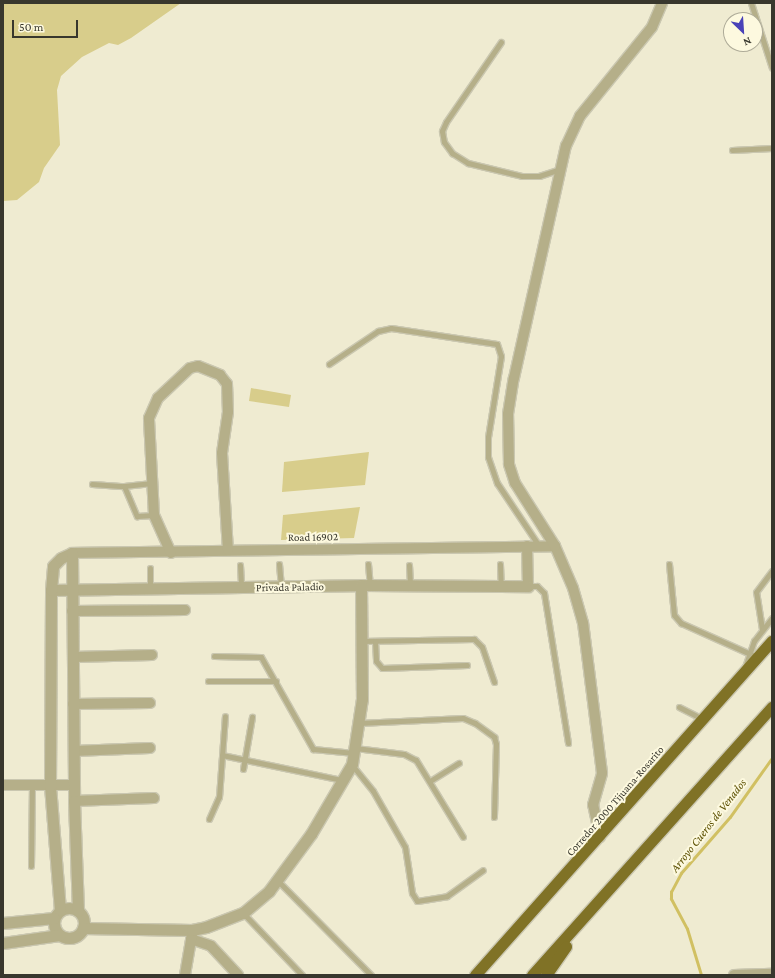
<!DOCTYPE html>
<style>
body{margin:0}
#map{position:relative;width:775px;height:978px;overflow:hidden;background:#efebd1;font-family:"Crimson Pro",serif}
div>[style]{position:absolute}
.green>*{inset:0;background:#d8cd8b}
.stream>*{height:2.5px;margin:-1.25px;padding:0 1.25px;transform-origin:1.25px;border-radius:1.25px;background:#d1c062}
.roads{filter:drop-shadow(1px 0 #cac7b0) drop-shadow(-1px 0 #cac7b0) drop-shadow(0 1px #cac7b0) drop-shadow(0 -1px #cac7b0)}
.service>*{height:5px;margin:-2.5px;padding:0 2.5px;transform-origin:2.5px;border-radius:2.5px;background:#b5af89}
.minor>*{height:10px;margin:-5px;padding:0 5px;transform-origin:5px;border-radius:5px;background:#b5af89}
.tertiary>*{height:11px;margin:-5.5px;padding:0 5.5px;transform-origin:5.5px;border-radius:5.5px;background:#b5af89}
.tertiary>.ring{margin:-5.5px;padding:0;box-sizing:content-box;background:none;border:11px solid #b5af89;border-radius:50%}
.trunk>*{height:11px;margin:-5.5px;padding:0 5.5px;transform-origin:5.5px;border-radius:5.5px;background:#807226}
span{translate:-50% -50%;white-space:nowrap;text-align:center;line-height:1.15;-webkit-text-stroke:4px #fdf9df;paint-order:stroke}
.street-label{font-size:11px;color:#38372d}
.water-label{font-size:12px;color:#5c5002;font-style:italic}
.frame{position:absolute;inset:0;border:4px solid #38372d;pointer-events:none}
.north{position:absolute;left:723px;top:12px;width:40px;height:40px;box-sizing:border-box;background:#fdf9df;border:1px solid #aeab98;border-radius:50%;rotate:155deg;font-size:11px;font-weight:700;line-height:16px;text-align:center;color:#38372d}
.north::after{content:'';display:block;margin:auto;width:14px;height:18px;background:#4a42b8;clip-path:polygon(50% 0,100% 100%,50% 72%,0 100%)}
.scale{position:absolute;left:12px;top:20px;width:66px;height:18px;box-sizing:border-box;border:2px solid #38372d;border-top:0;padding-left:5px;font-size:12px;line-height:14px;white-space:nowrap;color:#38372d;-webkit-text-stroke:3px #fdf9df;paint-order:stroke}
</style>
<div id="map">
<div class="green">
<div style="clip-path:polygon(3px 3px,181px 3px,131px 38px,118px 45px,109px 43px,82px 57px,61px 76px,57px 90px,60px 145px,44px 168px,39px 182px,17px 200px,3px 201px)"></div>
<div style="clip-path:polygon(251px 388px,291px 395px,289px 407px,249px 401px)"></div>
<div style="clip-path:polygon(369px 452px,365px 485px,282px 492px,284px 462px)"></div>
<div style="clip-path:polygon(360px 507px,354px 538px,281px 540px,283px 515px)"></div>
</div>
<div class="stream">
<div style="left:701px;top:975px;width:48px;rotate:-106.9deg"></div>
<div style="left:687px;top:929px;width:34px;rotate:-118deg"></div>
<div style="left:671px;top:899px;width:7px;rotate:-90deg"></div>
<div style="left:671px;top:892px;width:21px;rotate:-62deg"></div>
<div style="left:681px;top:873px;width:74px;rotate:-48.8deg"></div>
<div style="left:730px;top:817px;width:72px;rotate:-54.6deg"></div>
</div>
<div class="roads">
<div class="service">
<div style="left:751px;top:3px;width:68px;rotate:72.1deg"></div>
<div style="left:501px;top:42px;width:97px;rotate:124.5deg"></div>
<div style="left:446px;top:122px;width:10px;rotate:114deg"></div>
<div style="left:442px;top:131px;width:11px;rotate:80deg"></div>
<div style="left:444px;top:142px;width:14px;rotate:54deg"></div>
<div style="left:452px;top:153px;width:19px;rotate:32deg"></div>
<div style="left:468px;top:163px;width:56px;rotate:13.5deg"></div>
<div style="left:522px;top:176px;width:17px"></div>
<div style="left:539px;top:176px;width:22px;rotate:-18deg"></div>
<div style="left:732px;top:150px;width:40px;rotate:-2.9deg"></div>
<div style="left:329px;top:364px;width:59px;rotate:-34deg"></div>
<div style="left:378px;top:331px;width:13px;rotate:-13deg"></div>
<div style="left:391px;top:328px;width:107px;rotate:8.6deg"></div>
<div style="left:497px;top:344px;width:13px;rotate:72deg"></div>
<div style="left:501px;top:356px;width:82px;rotate:99.1deg"></div>
<div style="left:488px;top:437px;width:20px;rotate:90deg"></div>
<div style="left:488px;top:457px;width:28px;rotate:71deg"></div>
<div style="left:497px;top:483px;width:76px;rotate:56.3deg"></div>
<div style="left:92px;top:484px;width:32px;rotate:4deg"></div>
<div style="left:124px;top:486px;width:28px;rotate:-6deg"></div>
<div style="left:124px;top:486px;width:33px;rotate:67deg"></div>
<div style="left:137px;top:516px;width:17px;rotate:-3deg"></div>
<div style="left:279px;top:564px;width:23px;rotate:85deg"></div>
<div style="left:368px;top:564px;width:21px;rotate:85deg"></div>
<div style="left:500px;top:564px;width:23px;rotate:88deg"></div>
<div style="left:669px;top:564px;width:51px;rotate:84.4deg"></div>
<div style="left:674px;top:615px;width:11px;rotate:49deg"></div>
<div style="left:681px;top:623px;width:83px;rotate:24.1deg"></div>
<div style="left:240px;top:565px;width:22px;rotate:87deg"></div>
<div style="left:409px;top:565px;width:20px;rotate:87deg"></div>
<div style="left:150px;top:568px;width:21px;rotate:90deg"></div>
<div style="left:528px;top:586px;width:9px"></div>
<div style="left:537px;top:586px;width:10px;rotate:45deg"></div>
<div style="left:544px;top:593px;width:152px;rotate:80.9deg"></div>
<div style="left:762px;top:629px;width:37px;rotate:-99deg"></div>
<div style="left:756px;top:592px;width:26px;rotate:-53deg"></div>
<div style="left:362px;top:641px;width:112px;rotate:-1deg"></div>
<div style="left:474px;top:639px;width:11px;rotate:45deg"></div>
<div style="left:482px;top:647px;width:37px;rotate:71deg"></div>
<div style="left:375px;top:641px;width:20px;rotate:87deg"></div>
<div style="left:376px;top:661px;width:9px;rotate:49deg"></div>
<div style="left:382px;top:668px;width:85px;rotate:-2deg"></div>
<div style="left:214px;top:656px;width:47px;rotate:1.2deg"></div>
<div style="left:261px;top:657px;width:106px;rotate:60.5deg"></div>
<div style="left:313px;top:749px;width:41px;rotate:5.6deg"></div>
<div style="left:745px;top:667px;width:28px;rotate:-71deg"></div>
<div style="left:754px;top:641px;width:29px;rotate:-52deg"></div>
<div style="left:208px;top:681px;width:68px"></div>
<div style="left:679px;top:707px;width:27px;rotate:27deg"></div>
<div style="left:359px;top:723px;width:104px;rotate:-2.8deg"></div>
<div style="left:463px;top:718px;width:13px;rotate:23deg"></div>
<div style="left:475px;top:723px;width:24px;rotate:36deg"></div>
<div style="left:494px;top:737px;width:7px;rotate:74deg"></div>
<div style="left:496px;top:744px;width:73px;rotate:91.6deg"></div>
<div style="left:355px;top:748px;width:49px;rotate:7deg"></div>
<div style="left:404px;top:754px;width:13px;rotate:27deg"></div>
<div style="left:416px;top:760px;width:90px;rotate:58.6deg"></div>
<div style="left:222px;top:755px;width:123px;rotate:11.8deg"></div>
<div style="left:352px;top:765px;width:33px;rotate:51deg"></div>
<div style="left:373px;top:791px;width:64px;rotate:60.3deg"></div>
<div style="left:405px;top:847px;width:47px;rotate:81.3deg"></div>
<div style="left:412px;top:893px;width:9px;rotate:58deg"></div>
<div style="left:417px;top:901px;width:30px;rotate:-9deg"></div>
<div style="left:447px;top:896px;width:44px;rotate:-35.8deg"></div>
<div style="left:243px;top:769px;width:53px;rotate:-80.2deg"></div>
<div style="left:430px;top:781px;width:34px;rotate:-32deg"></div>
<div style="left:209px;top:819px;width:24px;rotate:-66deg"></div>
<div style="left:219px;top:797px;width:81px;rotate:-85.8deg"></div>
<div style="left:31px;top:866px;width:80px;rotate:-89.3deg"></div>
<div style="left:277px;top:880px;width:134px;rotate:45.3deg"></div>
<div style="left:243px;top:913px;width:86px;rotate:46.4deg"></div>
</div>
<div class="minor">
<div style="left:527px;top:546px;width:40px;rotate:88.6deg"></div>
<div style="left:72px;top:553px;width:483px;rotate:-0.8deg"></div>
<div style="left:171px;top:553px;width:42px;rotate:-114.1deg"></div>
<div style="left:154px;top:515px;width:97px;rotate:-93deg"></div>
<div style="left:149px;top:418px;width:22px;rotate:-66deg"></div>
<div style="left:158px;top:398px;width:44px;rotate:-43.2deg"></div>
<div style="left:190px;top:368px;width:8px;rotate:-14deg"></div>
<div style="left:198px;top:366px;width:24px;rotate:22deg"></div>
<div style="left:220px;top:375px;width:11px;rotate:52deg"></div>
<div style="left:227px;top:384px;width:28px;rotate:88deg"></div>
<div style="left:228px;top:412px;width:41px;rotate:98.3deg"></div>
<div style="left:222px;top:453px;width:97px;rotate:86.5deg"></div>
<div style="left:72px;top:611px;width:113px;rotate:-0.5deg"></div>
<div style="left:73px;top:657px;width:79px;rotate:-1.5deg"></div>
<div style="left:73px;top:704px;width:77px;rotate:-0.7deg"></div>
<div style="left:74px;top:751px;width:76px;rotate:-2.3deg"></div>
<div style="left:3px;top:785px;width:71px"></div>
<div style="left:74px;top:801px;width:80px;rotate:-2.1deg"></div>
<div style="left:600px;top:837px;width:33px;rotate:-102deg"></div>
<div style="left:593px;top:805px;width:33px;rotate:-74deg"></div>
<div style="left:602px;top:773px;width:151px;rotate:-97.2deg"></div>
<div style="left:583px;top:623px;width:36px;rotate:-106deg"></div>
<div style="left:573px;top:588px;width:46px;rotate:-113.2deg"></div>
<div style="left:555px;top:546px;width:75px;rotate:-122.4deg"></div>
<div style="left:515px;top:483px;width:20px;rotate:-108deg"></div>
<div style="left:509px;top:464px;width:50px;rotate:-91.1deg"></div>
<div style="left:508px;top:414px;width:36px;rotate:-81deg"></div>
<div style="left:514px;top:378px;width:238px;rotate:-77.4deg"></div>
<div style="left:566px;top:146px;width:33px;rotate:-65deg"></div>
<div style="left:580px;top:116px;width:114px;rotate:-51deg"></div>
<div style="left:652px;top:27px;width:26px;rotate:-67deg"></div>
<div style="left:191px;top:939px;width:21px;rotate:19deg"></div>
<div style="left:211px;top:946px;width:40px;rotate:47deg"></div>
<div style="left:185px;top:975px;width:42px;rotate:-80.3deg"></div>
<div style="left:734px;top:975px;width:38px;rotate:-2deg"></div>
</div>
<div class="tertiary">
<div style="left:51px;top:590px;width:319px;rotate:-0.9deg"></div>
<div style="left:370px;top:585px;width:158px;rotate:0.4deg"></div>
<div class="ring" style="left:54px;top:908px;width:19px;height:19px"></div>
<div style="left:60px;top:910px;width:124px;rotate:-94.6deg"></div>
<div style="left:50px;top:786px;width:196px;rotate:-89.7deg"></div>
<div style="left:51px;top:590px;width:24px;rotate:-85deg"></div>
<div style="left:53px;top:566px;width:11px;rotate:-45deg"></div>
<div style="left:61px;top:558px;width:12px;rotate:-24deg"></div>
<div style="left:72px;top:553px;width:248px;rotate:89.5deg"></div>
<div style="left:74px;top:801px;width:110px;rotate:87.9deg"></div>
<div style="left:3px;top:923px;width:51px;rotate:-5.6deg"></div>
<div style="left:83px;top:928px;width:109px;rotate:1.1deg"></div>
<div style="left:192px;top:930px;width:14px;rotate:-12deg"></div>
<div style="left:206px;top:927px;width:40px;rotate:-21deg"></div>
<div style="left:243px;top:913px;width:34px;rotate:-40deg"></div>
<div style="left:269px;top:891px;width:71px;rotate:-53.6deg"></div>
<div style="left:311px;top:834px;width:81px;rotate:-59.6deg"></div>
<div style="left:352px;top:764px;width:66px;rotate:-81.3deg"></div>
<div style="left:362px;top:699px;width:114px;rotate:-90.5deg"></div>
<div style="left:3px;top:943px;width:57px;rotate:-8.1deg"></div>
</div>
<div class="trunk">
<div style="left:475px;top:975px;width:447px;rotate:-48.4deg"></div>
<div style="left:532px;top:975px;width:360px;rotate:-48.2deg"></div>
<div style="left:546px;top:975px;width:35px;rotate:-55deg"></div>
</div>
</div>
<div class="street-label">
<span style="left:313px;top:537px;rotate:-1deg">Road 16902</span>
<span style="left:290px;top:587px;rotate:-1deg">Privada Paladio</span>
<span style="left:615px;top:801px;rotate:-49deg">Corredor 2000 Tijuana-Rosarito</span>
</div>
<div class="water-label">
<span style="left:709px;top:826px;rotate:-52deg">Arroyo Cueros de Venados</span>
</div>
<div class="frame"></div>
<div class="north">N</div>
<div class="scale">50 m</div>
</div>
